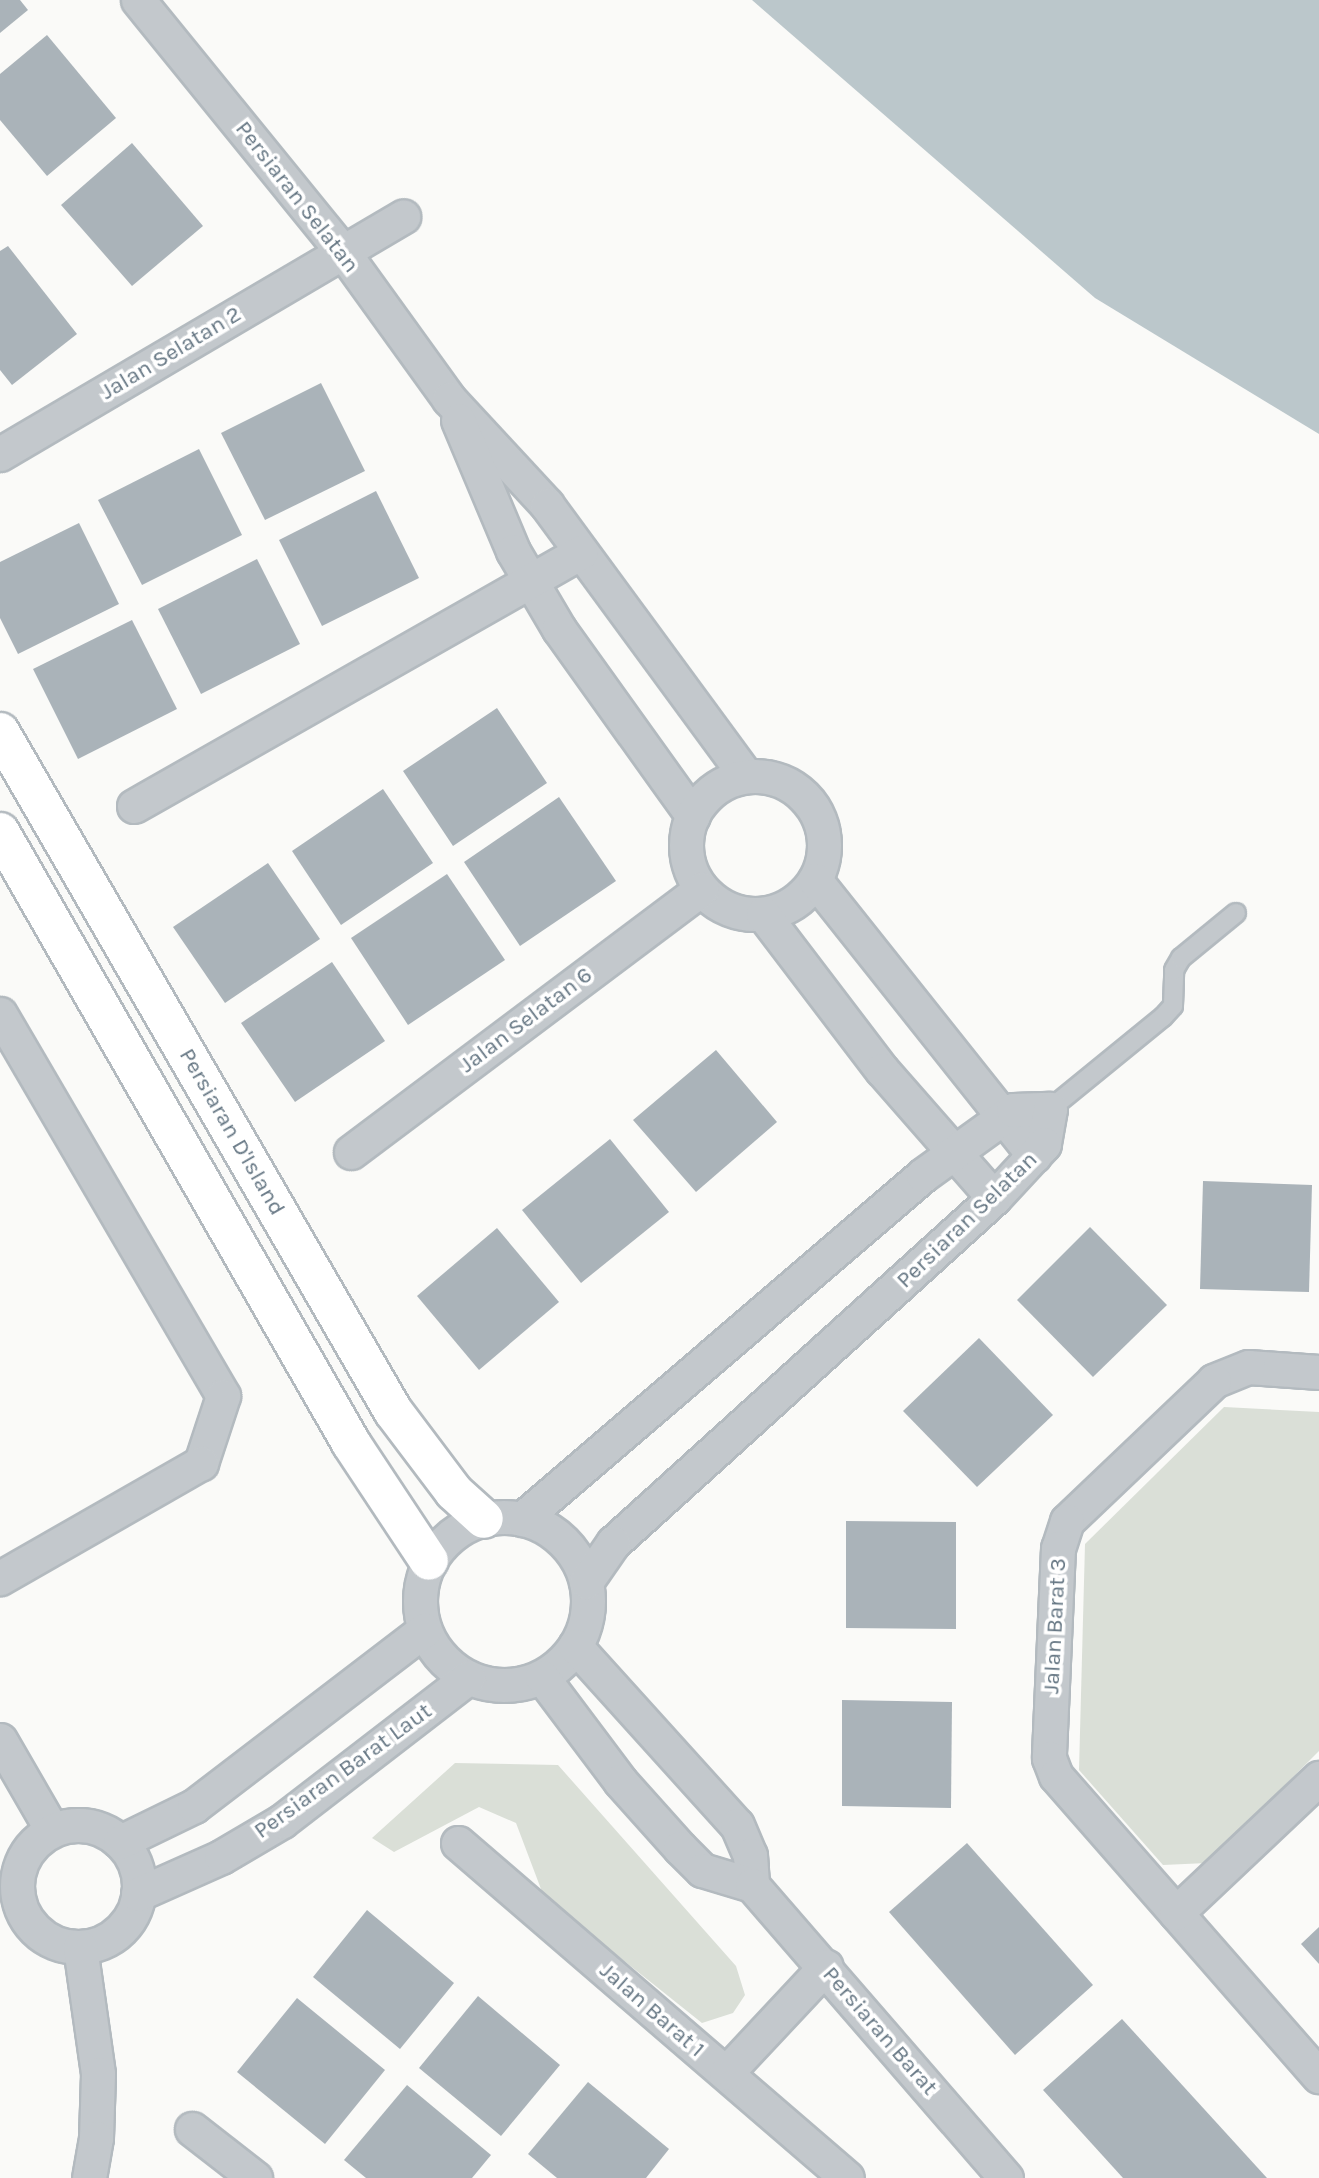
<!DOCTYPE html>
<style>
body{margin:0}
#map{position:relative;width:1319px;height:2178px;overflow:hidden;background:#fafaf8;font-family:Karla,sans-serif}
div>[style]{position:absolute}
.green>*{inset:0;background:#dadfd7}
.water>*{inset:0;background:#bbc7cb}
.building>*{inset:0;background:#aab3b9}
.roads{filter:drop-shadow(2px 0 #b3babf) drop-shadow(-2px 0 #b3babf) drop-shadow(0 2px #b3babf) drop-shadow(0 -2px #b3babf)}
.lane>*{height:18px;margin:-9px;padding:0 9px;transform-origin:9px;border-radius:9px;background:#c3c8cc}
.street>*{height:33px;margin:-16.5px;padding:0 16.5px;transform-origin:16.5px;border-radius:16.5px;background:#c3c8cc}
.street>.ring{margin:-16.5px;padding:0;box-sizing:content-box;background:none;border:33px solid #c3c8cc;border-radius:50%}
.secondary>*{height:38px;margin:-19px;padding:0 19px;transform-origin:19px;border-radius:19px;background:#fff}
span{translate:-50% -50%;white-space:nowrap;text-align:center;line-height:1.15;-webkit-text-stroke:7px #fff;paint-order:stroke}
.street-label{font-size:23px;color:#657683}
</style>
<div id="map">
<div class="green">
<div style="clip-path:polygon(1224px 1407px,1319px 1412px,1319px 1751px,1207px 1863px,1163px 1865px,1079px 1770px,1085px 1544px)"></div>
<div style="clip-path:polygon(455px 1763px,558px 1765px,736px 1966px,745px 1995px,733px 2013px,702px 2023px,544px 1897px,516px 1823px,479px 1807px,394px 1852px,372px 1838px)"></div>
</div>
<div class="water">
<div style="clip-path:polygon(752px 0,1319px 0,1319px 434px,1095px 298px)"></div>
</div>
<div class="building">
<div style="clip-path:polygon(0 0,20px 0,28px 10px,0 33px)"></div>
<div style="clip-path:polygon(47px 35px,116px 118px,47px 176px,0 120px,0 74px)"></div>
<div style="clip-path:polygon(132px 143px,203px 226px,132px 286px,61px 205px)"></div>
<div style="clip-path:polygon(8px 246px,77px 334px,12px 385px,0 370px,0 251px)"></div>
<div style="clip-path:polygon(321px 383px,365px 471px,265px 520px,221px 433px)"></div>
<div style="clip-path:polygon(199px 449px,242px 535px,142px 585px,98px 500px)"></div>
<div style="clip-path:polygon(376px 491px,419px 578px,322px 626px,279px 540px)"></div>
<div style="clip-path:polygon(79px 523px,119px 604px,18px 654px,0 618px,0 562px)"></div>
<div style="clip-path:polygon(257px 559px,300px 644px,201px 694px,158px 609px)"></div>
<div style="clip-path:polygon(132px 620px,177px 709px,78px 759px,33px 669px)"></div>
<div style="clip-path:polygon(497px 708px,547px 783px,453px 846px,403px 771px)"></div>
<div style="clip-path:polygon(383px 789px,433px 863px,341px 925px,292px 851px)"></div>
<div style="clip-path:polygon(559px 797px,616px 881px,520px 946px,464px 862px)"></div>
<div style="clip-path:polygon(268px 863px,320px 939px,225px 1003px,173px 927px)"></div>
<div style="clip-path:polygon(447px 874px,505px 960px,408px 1025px,351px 938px)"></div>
<div style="clip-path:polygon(332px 962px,385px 1041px,295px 1102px,241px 1023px)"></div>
<div style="clip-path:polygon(716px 1050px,777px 1122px,696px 1192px,633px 1120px)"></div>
<div style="clip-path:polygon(610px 1139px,669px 1212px,581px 1283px,522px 1210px)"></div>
<div style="clip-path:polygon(1203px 1181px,1312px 1185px,1309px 1292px,1200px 1289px)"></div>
<div style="clip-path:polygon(1090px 1227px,1167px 1305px,1093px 1377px,1017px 1300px)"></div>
<div style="clip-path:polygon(497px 1228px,559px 1302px,479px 1370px,417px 1296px)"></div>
<div style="clip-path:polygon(979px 1338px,1053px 1415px,977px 1487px,903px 1411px)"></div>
<div style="clip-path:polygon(846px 1521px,956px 1522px,956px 1629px,846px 1628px)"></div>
<div style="clip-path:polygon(842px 1700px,952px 1702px,951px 1808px,842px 1806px)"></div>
<div style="clip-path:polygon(967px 1843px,1093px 1985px,1015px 2055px,889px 1912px)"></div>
<div style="clip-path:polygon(367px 1910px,454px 1983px,400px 2049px,313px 1977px)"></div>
<div style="clip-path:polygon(1319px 1927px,1319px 1964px,1301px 1944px)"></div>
<div style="clip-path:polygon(478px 1996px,560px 2065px,501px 2136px,419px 2068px)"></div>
<div style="clip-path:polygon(297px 1998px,385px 2070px,325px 2144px,237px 2072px)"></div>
<div style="clip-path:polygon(1122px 2019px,1267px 2178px,1123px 2178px,1043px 2090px)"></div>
<div style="clip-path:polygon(588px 2082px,669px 2149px,646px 2178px,557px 2178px,528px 2154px)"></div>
<div style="clip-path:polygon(407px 2085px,491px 2155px,472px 2178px,366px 2178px,344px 2160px)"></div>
</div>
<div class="roads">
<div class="lane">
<div style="left:1050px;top:1109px;width:146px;rotate:-39.2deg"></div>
<div style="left:1163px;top:1017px;width:15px;rotate:-48deg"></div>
<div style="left:1173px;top:1006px;width:36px;rotate:-88deg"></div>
<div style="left:1174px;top:970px;width:14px;rotate:-60deg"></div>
<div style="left:1181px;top:958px;width:71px;rotate:-39.3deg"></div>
</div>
<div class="street">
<div style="left:138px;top:0;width:325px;rotate:50.9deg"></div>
<div style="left:343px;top:252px;width:181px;rotate:54.2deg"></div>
<div style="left:449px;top:399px;width:144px;rotate:47.2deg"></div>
<div style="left:547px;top:505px;width:333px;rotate:53.7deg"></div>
<div style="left:458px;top:420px;width:142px;rotate:67.2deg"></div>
<div style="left:513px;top:551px;width:91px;rotate:59.5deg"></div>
<div style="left:559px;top:629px;width:230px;rotate:54.4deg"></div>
<div style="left:0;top:454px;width:468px;rotate:-30.5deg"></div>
<div class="ring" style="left:686px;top:776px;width:105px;height:105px"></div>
<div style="left:134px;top:806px;width:514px;rotate:-29.61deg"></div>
<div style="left:815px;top:880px;width:352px;rotate:51.5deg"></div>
<div style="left:763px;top:914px;width:196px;rotate:52.7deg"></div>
<div style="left:882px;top:1070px;width:170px;rotate:48.8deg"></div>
<div style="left:0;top:1014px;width:442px;rotate:59.7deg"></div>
<div style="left:223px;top:1396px;width:71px;rotate:108.2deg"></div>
<div style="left:201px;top:1463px;width:232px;rotate:150.2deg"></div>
<div style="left:351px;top:1152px;width:438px;rotate:-36.9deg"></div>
<div style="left:1319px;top:1372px;width:71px;rotate:-176deg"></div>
<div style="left:1248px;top:1367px;width:37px;rotate:158deg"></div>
<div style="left:1214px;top:1381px;width:203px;rotate:136.4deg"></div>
<div style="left:1067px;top:1521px;width:28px;rotate:108deg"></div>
<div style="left:1058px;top:1548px;width:210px;rotate:92.5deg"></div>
<div style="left:1049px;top:1758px;width:19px;rotate:69deg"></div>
<div style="left:1056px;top:1776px;width:399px;rotate:48.8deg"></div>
<div class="ring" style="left:420px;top:1517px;width:135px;height:135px"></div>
<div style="left:522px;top:1519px;width:528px;rotate:-40.62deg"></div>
<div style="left:923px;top:1175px;width:111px;rotate:-35.8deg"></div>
<div style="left:1013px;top:1110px;width:37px;rotate:-2deg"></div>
<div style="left:1050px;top:1109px;width:36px;rotate:100deg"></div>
<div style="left:1044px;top:1144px;width:74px;rotate:132.8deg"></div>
<div style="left:994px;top:1198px;width:514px;rotate:137.84deg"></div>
<div style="left:613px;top:1543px;width:47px;rotate:124.7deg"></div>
<div style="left:575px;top:1646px;width:241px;rotate:47.9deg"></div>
<div style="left:737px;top:1825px;width:33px;rotate:67deg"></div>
<div style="left:750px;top:1855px;width:30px;rotate:86deg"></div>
<div style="left:542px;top:1677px;width:130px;rotate:53.1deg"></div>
<div style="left:620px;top:1781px;width:90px;rotate:48.2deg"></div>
<div style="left:680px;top:1848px;width:31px;rotate:45deg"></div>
<div style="left:702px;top:1870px;width:52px;rotate:16.7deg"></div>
<div style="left:0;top:1740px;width:104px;rotate:60deg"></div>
<div class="ring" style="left:17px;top:1825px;width:89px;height:89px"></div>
<div style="left:120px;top:1842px;width:82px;rotate:-25.9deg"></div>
<div style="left:194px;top:1806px;width:290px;rotate:-37.4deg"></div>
<div style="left:458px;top:1843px;width:513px;rotate:40.73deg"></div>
<div style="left:752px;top:1885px;width:388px;rotate:49.1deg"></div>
<div style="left:138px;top:1894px;width:91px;rotate:-24deg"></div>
<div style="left:221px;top:1857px;width:71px;rotate:-30.5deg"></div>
<div style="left:282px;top:1821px;width:235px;rotate:-37.6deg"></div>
<div style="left:1176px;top:1913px;width:197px;rotate:-43.4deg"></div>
<div style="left:80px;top:1947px;width:128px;rotate:81.9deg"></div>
<div style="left:98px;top:2074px;width:64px;rotate:91.8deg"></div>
<div style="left:96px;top:2138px;width:41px;rotate:99.9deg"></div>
<div style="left:726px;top:2073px;width:146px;rotate:-46.9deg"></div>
<div style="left:192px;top:2129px;width:80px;rotate:37.9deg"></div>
</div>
<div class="secondary">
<div style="left:0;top:732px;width:785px;rotate:59.94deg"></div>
<div style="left:393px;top:1411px;width:101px;rotate:53deg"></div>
<div style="left:454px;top:1492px;width:40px;rotate:42deg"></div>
<div style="left:0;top:832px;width:705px;rotate:60.12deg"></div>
<div style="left:351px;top:1443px;width:141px;rotate:56.5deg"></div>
</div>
</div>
<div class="street-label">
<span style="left:297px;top:197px;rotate:52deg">Persiaran Selatan</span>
<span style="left:171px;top:353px;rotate:-31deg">Jalan Selatan 2</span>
<span style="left:526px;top:1020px;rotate:-37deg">Jalan Selatan 6</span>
<span style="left:232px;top:1132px;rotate:60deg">Persiaran D'Island</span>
<span style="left:967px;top:1220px;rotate:-44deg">Persiaran Selatan</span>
<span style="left:1055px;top:1626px;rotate:-87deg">Jalan Barat 3</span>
<span style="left:343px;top:1771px;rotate:-36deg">Persiaran Barat Laut</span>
<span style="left:652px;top:2010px;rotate:41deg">Jalan Barat 1</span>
<span style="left:880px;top:2031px;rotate:49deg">Persiaran Barat</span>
</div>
</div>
